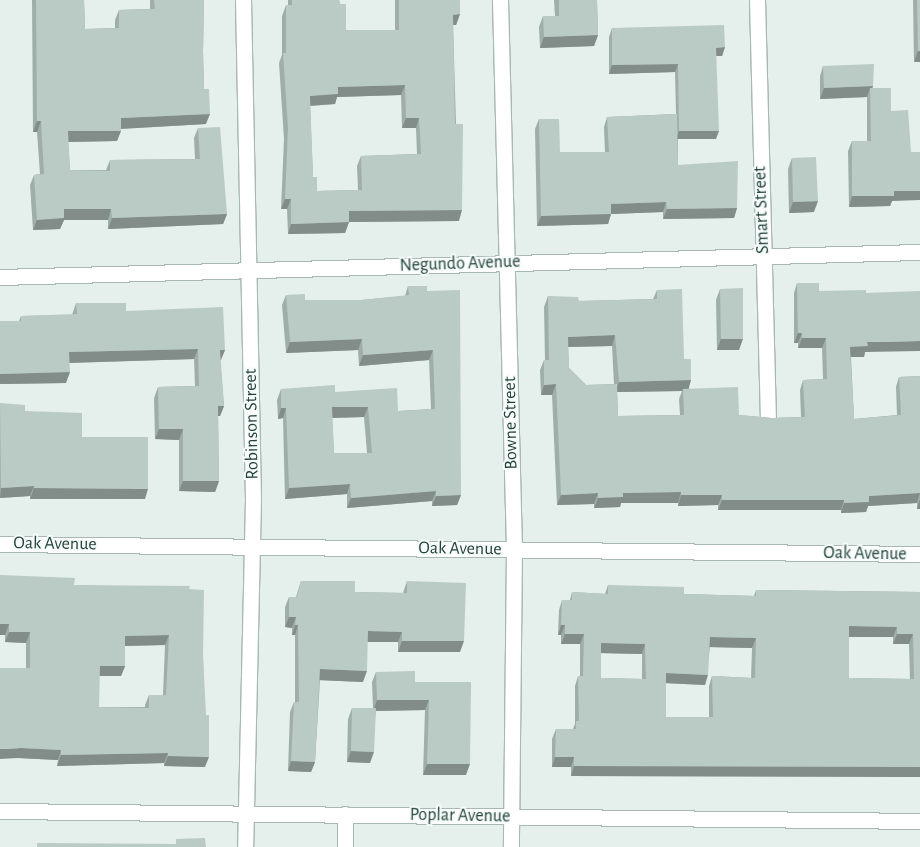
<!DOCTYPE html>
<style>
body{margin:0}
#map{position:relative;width:920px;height:847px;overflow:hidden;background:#e5efeb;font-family:"Alegreya Sans",sans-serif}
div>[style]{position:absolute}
.roads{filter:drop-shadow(1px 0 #a7b8b3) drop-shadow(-1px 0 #a7b8b3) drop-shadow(0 1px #a7b8b3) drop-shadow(0 -1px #a7b8b3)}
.minor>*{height:15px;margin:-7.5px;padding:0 7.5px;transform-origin:7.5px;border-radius:7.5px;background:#fff}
.wall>*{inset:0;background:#a0aea9}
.shaded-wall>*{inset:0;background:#828d89}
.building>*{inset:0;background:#bacac4}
span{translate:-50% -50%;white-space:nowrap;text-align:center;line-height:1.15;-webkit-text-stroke:4px #f6fbf9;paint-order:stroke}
.street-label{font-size:18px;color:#23423b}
</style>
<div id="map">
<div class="roads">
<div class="minor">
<div style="left:243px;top:0;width:500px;rotate:88.85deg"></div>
<div style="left:253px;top:500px;width:347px;rotate:91.3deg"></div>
<div style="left:500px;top:0;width:549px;rotate:88.54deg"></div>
<div style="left:514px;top:549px;width:298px;rotate:90.6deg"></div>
<div style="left:757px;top:0;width:419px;rotate:88.5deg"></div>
<div style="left:0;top:277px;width:920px;rotate:-1.56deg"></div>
<div style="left:0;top:544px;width:920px;rotate:0.62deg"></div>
<div style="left:0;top:811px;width:920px;rotate:0.62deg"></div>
<div style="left:345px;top:847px;width:33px;rotate:-90deg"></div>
</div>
</div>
<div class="wall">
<div style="clip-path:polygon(32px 0,84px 0,85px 29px,115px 28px,115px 20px,119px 10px,150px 9px,150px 0,204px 0,203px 51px,204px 89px,206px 124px,121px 129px,117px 141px,68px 142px,70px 170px,106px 170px,110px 160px,195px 159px,194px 138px,198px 128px,227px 214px,223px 224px,108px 229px,108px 220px,64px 220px,60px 229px,33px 230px,30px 185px,34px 175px,40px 174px,37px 132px,33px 132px)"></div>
<div style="clip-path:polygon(evenodd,288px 0,339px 0,340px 4px,346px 30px,395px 30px,395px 0,460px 0,460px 14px,456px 25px,453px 25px,459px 221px,349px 222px,345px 233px,288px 234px,287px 209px,281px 209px,284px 139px,279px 63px,282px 55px,282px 16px,286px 5px,288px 5px,288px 0,401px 95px,402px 128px,416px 128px,417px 154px,361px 156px,357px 166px,358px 190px,317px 191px,313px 177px,310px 106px,335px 104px,337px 97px,401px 95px)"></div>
<div style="clip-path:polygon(554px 0,597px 0,598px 35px,594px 46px,540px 48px,539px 27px,543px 16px,555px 16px)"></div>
<div style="clip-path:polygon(913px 0,920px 0,920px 62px,914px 62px)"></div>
<div style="clip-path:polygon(612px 28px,725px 47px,722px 56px,716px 56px,716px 139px,678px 139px,678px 165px,737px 208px,734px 218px,663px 219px,663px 212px,611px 214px,608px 224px,537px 226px,535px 129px,539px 119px,560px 152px,605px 152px,604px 127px,607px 117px,676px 114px,675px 72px,609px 74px,609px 37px)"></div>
<div style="clip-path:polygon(823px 66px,873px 88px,892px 201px,890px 206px,849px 207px,848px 151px,852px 141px,867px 141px,867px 97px,820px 99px,820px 76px)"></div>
<div style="clip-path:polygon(792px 158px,814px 212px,789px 213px,788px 169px)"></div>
<div style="clip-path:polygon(evenodd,797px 283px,819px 291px,865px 352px,864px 357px,851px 357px,854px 419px,897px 415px,896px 387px,899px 377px,920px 376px,920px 509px,917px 509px,917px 503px,868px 506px,866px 512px,841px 513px,841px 510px,718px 510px,718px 505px,678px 506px,678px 503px,621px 503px,620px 507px,594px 508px,594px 504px,557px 505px,552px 395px,541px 395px,540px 370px,544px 360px,545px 360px,544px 307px,548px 296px,579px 301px,653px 299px,657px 290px,684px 359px,691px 380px,688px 388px,739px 415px,772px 418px,801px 417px,800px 390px,803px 380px,823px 379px,822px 348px,798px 348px,798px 343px,794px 343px,794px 293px,797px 283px,612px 346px,614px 384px,586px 385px,569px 368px,568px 347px,612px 346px,797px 283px,682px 391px,679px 399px,680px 415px,618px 416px,617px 392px,682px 391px)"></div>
<div style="clip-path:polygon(evenodd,408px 286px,427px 291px,461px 495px,457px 505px,432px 506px,432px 501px,347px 508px,347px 494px,285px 499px,283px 418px,278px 419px,277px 400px,281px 389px,335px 392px,398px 411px,431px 409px,429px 360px,359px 366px,358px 350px,286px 353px,282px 305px,286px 295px,305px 300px,361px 300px,405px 296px,408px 286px,364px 417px,367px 453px,334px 453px,332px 418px,364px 417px)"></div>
<div style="clip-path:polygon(720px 289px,739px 350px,717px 350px,716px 300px)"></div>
<div style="clip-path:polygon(76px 303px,126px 311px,225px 350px,220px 360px,224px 406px,220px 416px,218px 416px,219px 481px,215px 492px,179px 491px,179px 440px,155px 439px,154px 398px,158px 387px,195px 386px,194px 359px,69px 363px,66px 383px,0 384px,0 321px,19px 321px,21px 316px,72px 315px)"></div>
<div style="clip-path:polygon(0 403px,25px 411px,82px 437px,145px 499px,30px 499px,30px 496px,0 498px)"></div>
<div style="clip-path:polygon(evenodd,0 575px,74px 585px,189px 589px,203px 656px,205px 767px,164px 766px,164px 763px,57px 766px,58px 760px,18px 758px,26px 668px,26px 643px,5px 642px,5px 635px,0 575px,165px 645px,163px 695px,149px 695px,145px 705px,145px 707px,99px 707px,99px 676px,121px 676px,125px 666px,125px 646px,165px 645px)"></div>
<div style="clip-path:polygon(301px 581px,355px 592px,403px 593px,407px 581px,460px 652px,398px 652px,398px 642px,367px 642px,363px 682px,320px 680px,315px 762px,311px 772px,288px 771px,290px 712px,294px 702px,295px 702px,295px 635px,292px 635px,292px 628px,285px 627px,285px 607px,289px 597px,296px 597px)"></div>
<div style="clip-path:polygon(evenodd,608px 585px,684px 594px,754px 596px,756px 590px,920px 592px,920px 777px,571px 776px,571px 767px,552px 767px,552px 739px,556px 729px,573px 729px,575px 724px,575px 686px,578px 676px,580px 676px,580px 644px,561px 644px,561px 635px,558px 635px,559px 610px,562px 600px,570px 600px,572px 592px,605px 594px,608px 585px,849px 637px,893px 637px,893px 644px,909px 644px,910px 679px,849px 678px,849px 637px,608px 585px,710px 647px,752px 648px,751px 678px,712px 676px,709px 686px,709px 717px,666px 717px,666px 683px,705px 685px,710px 647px,608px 585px,601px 653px,642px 654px,642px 679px,601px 678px,601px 653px)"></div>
<div style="clip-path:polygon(376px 672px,415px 682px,471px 682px,466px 775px,423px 775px,425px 710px,376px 711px,370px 763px,347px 762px,348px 719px,352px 708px,373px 708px,372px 682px)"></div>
</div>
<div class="shaded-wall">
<div style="clip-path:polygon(460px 14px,456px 25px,449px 25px,453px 15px)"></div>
<div style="clip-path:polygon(598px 35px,594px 46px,540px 48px,544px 37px)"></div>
<div style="clip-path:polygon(725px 47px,722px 56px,713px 56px,716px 48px)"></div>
<div style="clip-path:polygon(918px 51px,920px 51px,920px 62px,914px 62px)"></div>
<div style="clip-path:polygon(678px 64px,675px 72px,609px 74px,612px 65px)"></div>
<div style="clip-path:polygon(405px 85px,401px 95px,337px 97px,335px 104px,306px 106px,310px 96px,338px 87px)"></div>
<div style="clip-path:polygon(873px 86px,870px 96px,870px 88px,867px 97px,820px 99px,824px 88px)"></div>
<div style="clip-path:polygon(210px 114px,206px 124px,117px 129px,121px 118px)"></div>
<div style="clip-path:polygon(406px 118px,419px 118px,416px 128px,402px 128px)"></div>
<div style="clip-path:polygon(37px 121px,41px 121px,37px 132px,33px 132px)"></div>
<div style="clip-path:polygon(68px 131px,121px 131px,117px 141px,64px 142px)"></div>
<div style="clip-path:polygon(679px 131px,719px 131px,716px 139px,676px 139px)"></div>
<div style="clip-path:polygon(894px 191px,920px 191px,920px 200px,892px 201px,890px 206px,849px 207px,852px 196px)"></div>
<div style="clip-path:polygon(285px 199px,291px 199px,287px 209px,281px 209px)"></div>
<div style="clip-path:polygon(818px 201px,814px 212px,789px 213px,793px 202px)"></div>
<div style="clip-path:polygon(666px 202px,663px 212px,611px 214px,608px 224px,537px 226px,541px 216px,611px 204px)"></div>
<div style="clip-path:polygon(737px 208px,734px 218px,663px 219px,667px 209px)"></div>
<div style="clip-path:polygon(64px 209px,111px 209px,108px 220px,64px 220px,60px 229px,33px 230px,37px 220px)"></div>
<div style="clip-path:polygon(462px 210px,459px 221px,345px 222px,349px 211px)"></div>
<div style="clip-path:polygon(227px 214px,223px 224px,108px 229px,112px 218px)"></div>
<div style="clip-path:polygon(349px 222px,345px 233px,288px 234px,291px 224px)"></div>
<div style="clip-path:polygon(798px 333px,802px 333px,798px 343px,794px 343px)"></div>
<div style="clip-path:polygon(615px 335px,612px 346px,564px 347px,568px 337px)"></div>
<div style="clip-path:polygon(802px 338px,826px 338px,822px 348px,798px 348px)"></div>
<div style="clip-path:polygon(362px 339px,358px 350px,286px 353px,290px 342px)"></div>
<div style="clip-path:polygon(721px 339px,743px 339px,739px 350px,717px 350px)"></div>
<div style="clip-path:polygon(920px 341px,920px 351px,865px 352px,864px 357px,846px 357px,850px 347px,867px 342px)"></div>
<div style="clip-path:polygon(198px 349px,194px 359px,65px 363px,69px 352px)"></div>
<div style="clip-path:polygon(220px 350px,225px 350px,221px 360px,216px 360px)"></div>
<div style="clip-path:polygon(433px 350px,429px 360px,359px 366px,363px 355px)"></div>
<div style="clip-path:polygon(70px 372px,66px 383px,0 384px,0 374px)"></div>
<div style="clip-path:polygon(691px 380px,688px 391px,683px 389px,682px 391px,615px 392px,619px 382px)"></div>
<div style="clip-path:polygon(556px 384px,552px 395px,541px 395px,544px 385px)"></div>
<div style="clip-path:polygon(218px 406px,224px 406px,220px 416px,215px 416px)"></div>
<div style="clip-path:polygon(332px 407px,368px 407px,364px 417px,328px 418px)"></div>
<div style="clip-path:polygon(281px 408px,286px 408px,283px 418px,278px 419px)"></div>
<div style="clip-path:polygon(159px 429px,183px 429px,179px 440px,155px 439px)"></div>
<div style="clip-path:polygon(183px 481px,219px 481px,215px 492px,179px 491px)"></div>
<div style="clip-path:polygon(350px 484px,347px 494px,285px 499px,289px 488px)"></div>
<div style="clip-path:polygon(34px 486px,30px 496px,0 498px,1px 488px)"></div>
<div style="clip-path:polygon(34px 488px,148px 489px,145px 499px,30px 499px)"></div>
<div style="clip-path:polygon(436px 491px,432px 501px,347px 508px,351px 498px)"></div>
<div style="clip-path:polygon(681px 492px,678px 503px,621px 503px,620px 507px,594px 508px,598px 498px,623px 493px)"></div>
<div style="clip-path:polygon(598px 493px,594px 504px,557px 505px,561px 495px)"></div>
<div style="clip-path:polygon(920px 493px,917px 503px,868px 506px,866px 512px,841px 513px,844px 503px,869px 496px)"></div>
<div style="clip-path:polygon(461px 495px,457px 505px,432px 506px,436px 496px)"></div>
<div style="clip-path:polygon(681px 495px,722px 495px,718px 505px,678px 506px)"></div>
<div style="clip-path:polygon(920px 499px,920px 509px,917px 509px)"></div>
<div style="clip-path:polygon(722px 500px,844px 500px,841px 510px,718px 510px)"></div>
<div style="clip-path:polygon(289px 617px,296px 617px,292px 628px,285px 627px)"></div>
<div style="clip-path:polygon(0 624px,9px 624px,5px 635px,0 635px)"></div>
<div style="clip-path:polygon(295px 625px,298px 625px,295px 635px,292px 635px)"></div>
<div style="clip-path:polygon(561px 625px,565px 625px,561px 635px,558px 635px)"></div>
<div style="clip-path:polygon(849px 626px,897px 627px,893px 637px,846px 637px)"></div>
<div style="clip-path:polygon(368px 631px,402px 632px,398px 642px,364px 642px)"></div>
<div style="clip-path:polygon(9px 632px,30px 632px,26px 643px,5px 642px)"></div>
<div style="clip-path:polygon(565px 634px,584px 634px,580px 644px,561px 644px)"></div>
<div style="clip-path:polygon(897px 634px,913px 634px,909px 644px,893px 644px)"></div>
<div style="clip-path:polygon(169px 635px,165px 645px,121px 646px,125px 636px)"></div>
<div style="clip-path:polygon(710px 637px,756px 638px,752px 648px,706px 647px)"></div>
<div style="clip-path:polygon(402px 641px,464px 641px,460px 652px,398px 652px)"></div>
<div style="clip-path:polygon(601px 643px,645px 644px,642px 654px,597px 653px)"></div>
<div style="clip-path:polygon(100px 666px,125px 666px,121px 676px,96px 676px)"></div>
<div style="clip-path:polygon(320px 669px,367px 671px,363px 682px,316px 680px)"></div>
<div style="clip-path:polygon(666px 673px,708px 675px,705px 685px,663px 683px)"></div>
<div style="clip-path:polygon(377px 700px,429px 700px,425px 710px,373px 711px)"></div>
<div style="clip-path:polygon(21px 748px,61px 750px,58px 760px,18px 758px,0 759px,0 749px)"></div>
<div style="clip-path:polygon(351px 751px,374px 752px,370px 763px,347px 762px)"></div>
<div style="clip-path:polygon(168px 753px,164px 763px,57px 766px,61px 755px)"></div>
<div style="clip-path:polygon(168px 756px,209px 757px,205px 767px,164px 766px)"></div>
<div style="clip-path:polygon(555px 757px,574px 757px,571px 767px,552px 767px)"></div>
<div style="clip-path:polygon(291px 761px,315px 762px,311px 772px,288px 771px)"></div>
<div style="clip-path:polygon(427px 764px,470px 764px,466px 775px,423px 775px)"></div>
<div style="clip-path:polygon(574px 766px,920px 767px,920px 777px,571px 776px)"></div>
</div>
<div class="building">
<div style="clip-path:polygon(36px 0,84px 0,85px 29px,119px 28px,119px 10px,155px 9px,154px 0,204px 0,203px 51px,204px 89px,209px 89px,210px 114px,121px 118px,121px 131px,68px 131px,70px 170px,110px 171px,110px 160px,200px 159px,198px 128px,220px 127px,227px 214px,112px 218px,111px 209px,64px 209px,64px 218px,37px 220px,34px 175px,44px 174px,41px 121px,37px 121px)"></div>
<div style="clip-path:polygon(evenodd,292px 0,339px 0,340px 4px,346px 4px,346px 30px,399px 30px,399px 0,460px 0,460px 14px,453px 15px,455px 124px,463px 124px,462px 210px,349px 211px,349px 222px,291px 224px,291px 199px,285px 199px,288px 128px,283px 53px,286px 53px,286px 5px,292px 5px,292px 0,405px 85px,406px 118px,419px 118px,421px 154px,361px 156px,362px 190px,317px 191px,317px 177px,313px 177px,310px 96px,338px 94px,338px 87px,405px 85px)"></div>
<div style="clip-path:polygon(559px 0,597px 0,598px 35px,544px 37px,543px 16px,559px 16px)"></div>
<div style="clip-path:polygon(917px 0,920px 0,920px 51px,918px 51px)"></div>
<div style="clip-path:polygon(724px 25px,725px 47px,716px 48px,719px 131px,679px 131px,678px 64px,612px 65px,612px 28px)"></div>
<div style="clip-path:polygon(874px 64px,873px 86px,824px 88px,823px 66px)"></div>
<div style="clip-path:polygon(870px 88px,891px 88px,891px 111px,908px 110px,911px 152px,920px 152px,920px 191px,894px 191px,894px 196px,852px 196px,852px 141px,871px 141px)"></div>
<div style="clip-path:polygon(677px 114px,678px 165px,738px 161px,737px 208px,667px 209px,666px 202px,611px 204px,611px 214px,541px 216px,539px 119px,559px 119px,560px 152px,609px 152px,607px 117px)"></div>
<div style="clip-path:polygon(816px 157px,818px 201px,793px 202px,792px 158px)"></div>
<div style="clip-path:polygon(797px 283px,819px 283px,819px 291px,866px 290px,866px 293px,920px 291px,920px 341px,867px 342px,868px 346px,850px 347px,854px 419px,901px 415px,899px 377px,920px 376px,920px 493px,869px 496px,869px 502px,844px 503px,844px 500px,722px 500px,722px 495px,681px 495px,681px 492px,623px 493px,623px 497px,598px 498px,598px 493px,561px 495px,556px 384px,544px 385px,544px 360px,549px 360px,548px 296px,578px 297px,579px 301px,657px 299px,657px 290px,682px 289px,684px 359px,691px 359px,691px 380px,619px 382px,615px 335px,568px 337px,569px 368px,586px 385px,617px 384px,618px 416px,684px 415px,683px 389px,738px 387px,739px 415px,772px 418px,805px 417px,803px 380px,827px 379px,826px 338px,802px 338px,802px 333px,798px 333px)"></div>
<div style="clip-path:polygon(evenodd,408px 286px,427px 286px,427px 291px,460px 290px,461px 495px,436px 496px,436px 491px,351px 498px,350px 484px,289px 488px,286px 408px,281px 408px,281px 389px,335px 385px,335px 392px,397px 388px,398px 411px,435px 409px,433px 350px,363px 355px,362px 339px,290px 342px,286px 295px,305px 294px,305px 300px,361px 300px,409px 295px,408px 286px,332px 407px,368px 407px,372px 453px,334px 453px,332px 407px)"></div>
<div style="clip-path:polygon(743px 288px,743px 339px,721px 339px,720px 289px)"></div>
<div style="clip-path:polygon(76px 303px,126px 303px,126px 311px,223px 307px,225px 350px,220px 350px,224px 406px,218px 406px,219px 481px,183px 481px,183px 429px,159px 429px,158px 387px,199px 386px,198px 349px,69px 352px,70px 372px,0 374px,0 321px,21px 321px,21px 316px,77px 314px)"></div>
<div style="clip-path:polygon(0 403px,25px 405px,25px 411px,82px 413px,82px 437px,148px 437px,148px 489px,34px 488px,34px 486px,1px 488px)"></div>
<div style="clip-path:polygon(evenodd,0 575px,75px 578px,74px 585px,190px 586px,189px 589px,204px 590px,203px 656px,206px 715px,209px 715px,209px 757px,168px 756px,168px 753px,61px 755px,61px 750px,21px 748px,0 749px,0 668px,30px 668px,30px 632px,9px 632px,9px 624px,0 624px,0 575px,169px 635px,166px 695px,149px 695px,149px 708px,99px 707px,100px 666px,125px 666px,125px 636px,169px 635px)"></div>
<div style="clip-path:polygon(301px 581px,355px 581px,355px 592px,407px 593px,407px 581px,466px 583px,464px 641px,402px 641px,402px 632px,368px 631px,367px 671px,320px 669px,315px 762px,291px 761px,294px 702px,299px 702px,298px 625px,295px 625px,296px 617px,289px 617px,289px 597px,297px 597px)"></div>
<div style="clip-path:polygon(evenodd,608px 585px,684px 587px,684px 594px,756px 596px,756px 590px,920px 592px,920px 767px,574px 766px,574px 757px,555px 757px,556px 729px,576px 729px,576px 721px,579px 721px,578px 676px,583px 676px,584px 634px,565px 634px,565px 625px,561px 625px,562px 600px,572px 600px,572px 592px,608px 594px,608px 585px,849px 626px,897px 627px,897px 634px,913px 634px,914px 679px,849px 678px,849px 626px,608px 585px,710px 637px,756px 638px,755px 678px,712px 676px,713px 717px,666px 717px,666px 673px,708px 675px,710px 637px,608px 585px,601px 643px,645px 644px,646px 679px,601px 678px,601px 643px)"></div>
<div style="clip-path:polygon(415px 671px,415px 682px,471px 682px,470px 764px,427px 764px,429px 700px,377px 700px,376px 672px)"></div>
<div style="clip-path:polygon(352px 708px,376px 708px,374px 752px,351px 751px)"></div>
<div style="clip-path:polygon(205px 838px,206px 847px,0 847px,37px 847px,37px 843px,176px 844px,176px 839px)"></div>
</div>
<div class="street-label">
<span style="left:762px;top:210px;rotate:-92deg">Smart Street</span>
<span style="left:460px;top:264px;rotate:-2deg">Negundo Avenue</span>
<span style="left:511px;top:423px;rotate:-91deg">Bowne Street</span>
<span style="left:252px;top:424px;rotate:-91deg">Robinson Street</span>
<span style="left:55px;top:544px;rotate:1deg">Oak Avenue</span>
<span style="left:460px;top:549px;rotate:1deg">Oak Avenue</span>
<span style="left:865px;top:554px;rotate:1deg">Oak Avenue</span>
<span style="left:460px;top:816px;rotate:1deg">Poplar Avenue</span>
</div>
</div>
